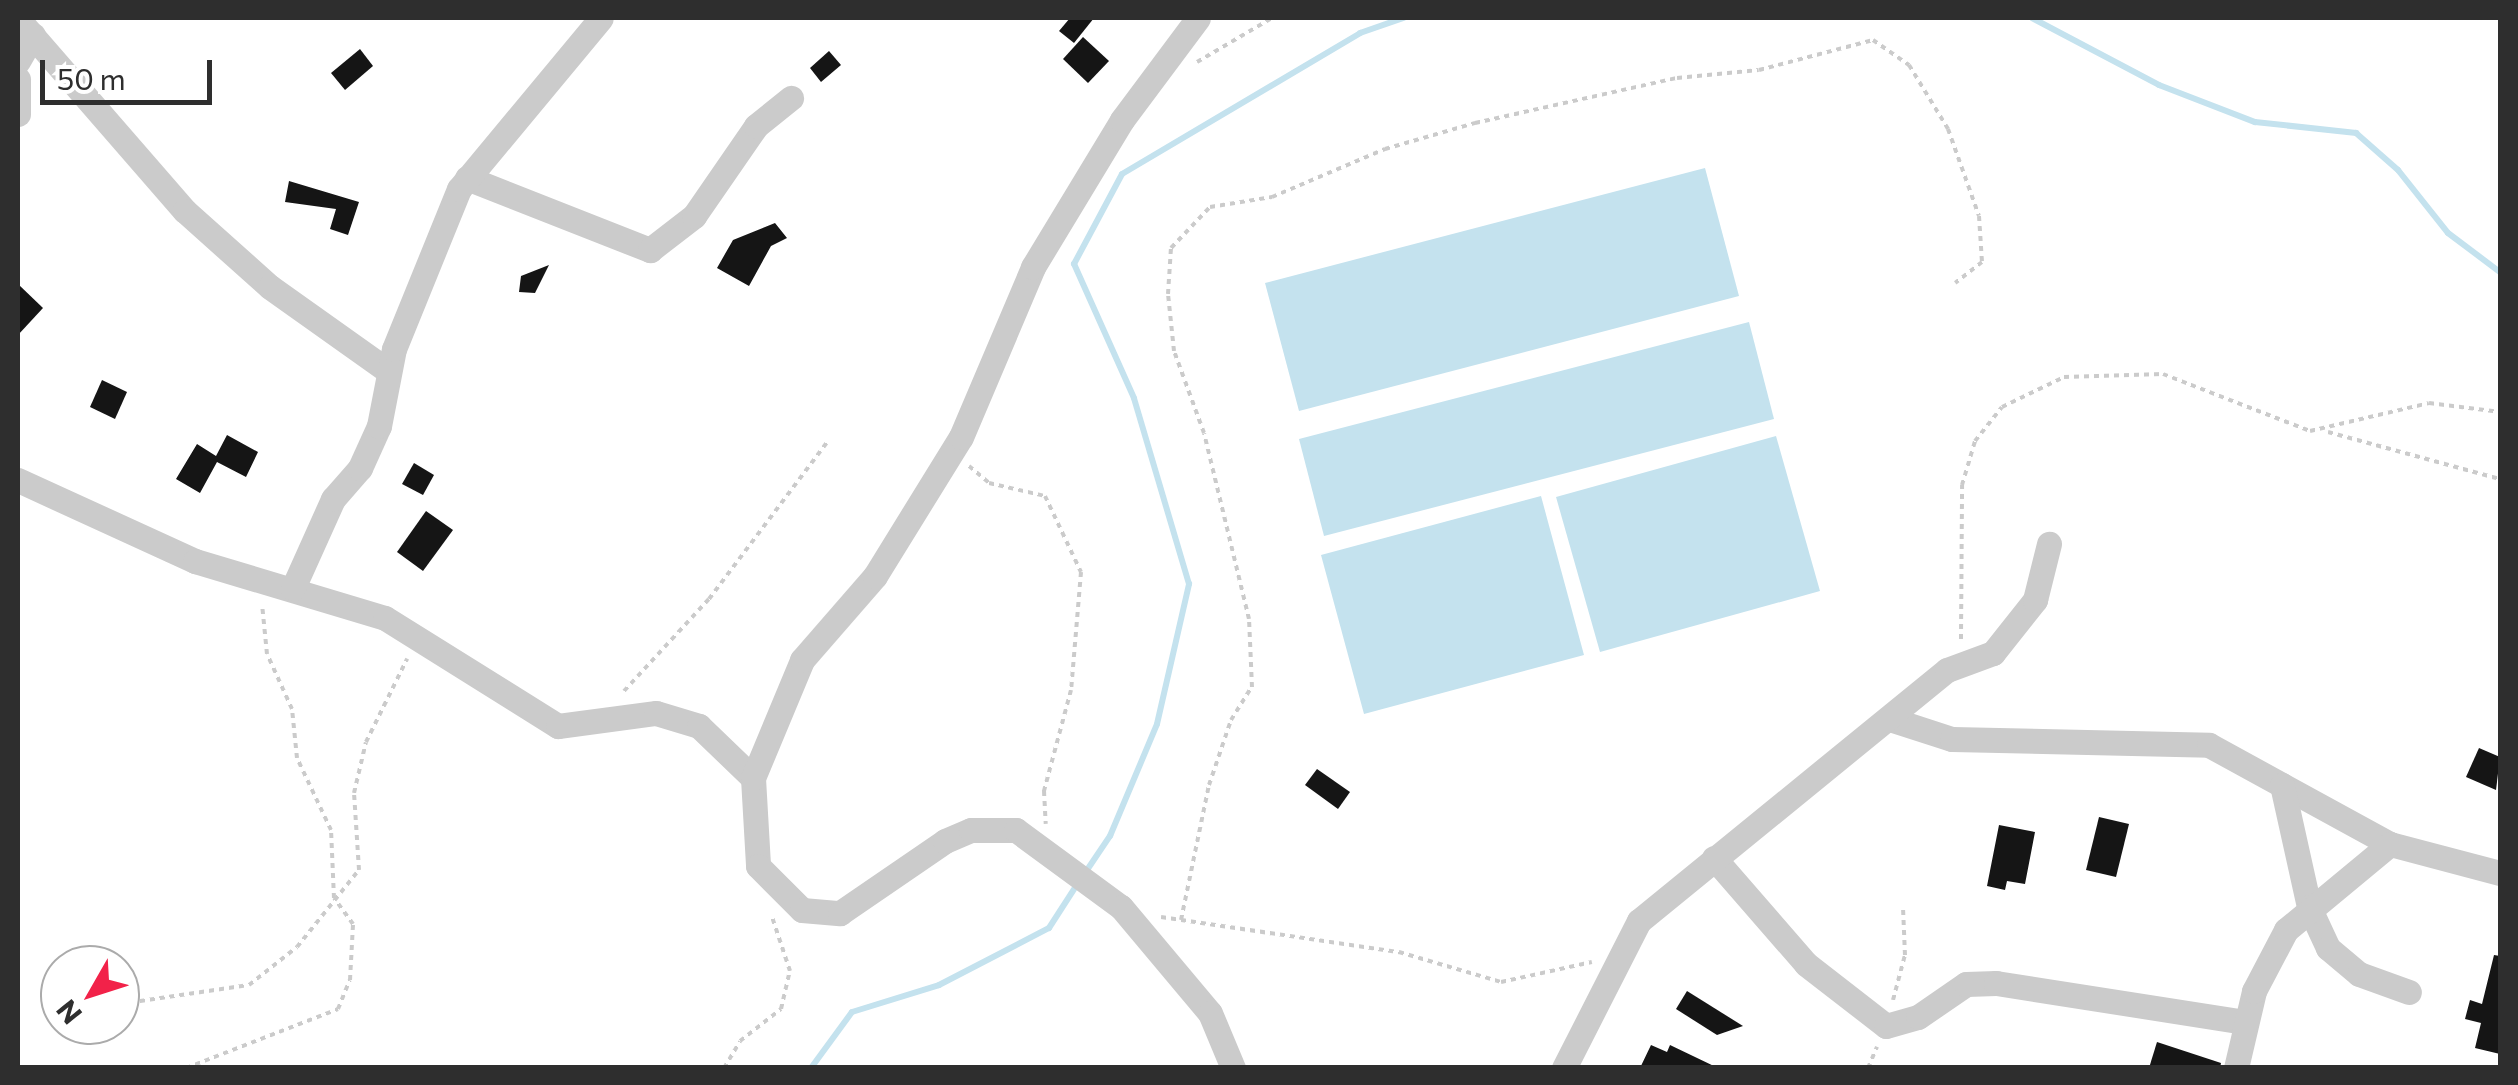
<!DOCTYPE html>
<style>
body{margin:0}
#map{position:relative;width:2518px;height:1085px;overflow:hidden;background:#fff;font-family:Commissioner,sans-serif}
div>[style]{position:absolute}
.water>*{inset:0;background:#c4e2ee}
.stream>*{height:6px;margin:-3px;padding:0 3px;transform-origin:3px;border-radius:3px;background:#c4e2ee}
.building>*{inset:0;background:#151515}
.path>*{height:4px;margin-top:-2px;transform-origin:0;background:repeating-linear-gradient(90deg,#cbcbcb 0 5px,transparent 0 10px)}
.street>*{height:25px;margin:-12.5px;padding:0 12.5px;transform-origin:12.5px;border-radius:12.5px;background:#cbcbcb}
span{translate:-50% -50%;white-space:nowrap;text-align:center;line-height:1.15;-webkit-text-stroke:10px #fff;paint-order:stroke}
.frame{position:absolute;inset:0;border:20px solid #2e2e2e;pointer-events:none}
.north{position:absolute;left:40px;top:945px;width:100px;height:100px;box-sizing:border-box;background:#fff;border:2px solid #ababab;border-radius:50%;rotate:231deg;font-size:28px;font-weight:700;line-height:40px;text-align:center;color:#2e2e2e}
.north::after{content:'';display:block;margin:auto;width:35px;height:45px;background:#f22249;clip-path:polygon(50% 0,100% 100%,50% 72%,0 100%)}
.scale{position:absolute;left:40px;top:60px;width:172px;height:45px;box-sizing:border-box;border:5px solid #2e2e2e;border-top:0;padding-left:12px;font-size:30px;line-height:35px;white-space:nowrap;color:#2e2e2e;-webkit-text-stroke:8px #fff;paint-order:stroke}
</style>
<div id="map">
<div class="water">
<div style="clip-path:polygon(1705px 168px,1739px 296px,1299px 411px,1265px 283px)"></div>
<div style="clip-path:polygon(1749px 322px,1774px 419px,1324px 536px,1299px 439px)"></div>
<div style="clip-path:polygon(1776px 436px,1820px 591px,1600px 652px,1556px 497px)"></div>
<div style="clip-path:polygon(1541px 496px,1584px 655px,1364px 714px,1321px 555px)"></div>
</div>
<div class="stream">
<div style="left:2032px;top:18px;width:144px;rotate:27.8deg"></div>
<div style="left:2159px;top:85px;width:103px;rotate:21.1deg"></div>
<div style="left:2255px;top:122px;width:102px;rotate:6.2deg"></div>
<div style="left:2356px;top:133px;width:56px;rotate:41.4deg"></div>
<div style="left:2398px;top:170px;width:80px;rotate:51.6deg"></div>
<div style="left:2448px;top:233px;width:65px;rotate:36.9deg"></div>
<div style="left:1085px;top:873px;width:45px;rotate:-56deg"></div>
<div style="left:1110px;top:836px;width:121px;rotate:-67.2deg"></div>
<div style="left:1157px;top:724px;width:144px;rotate:-77.1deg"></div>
<div style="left:1189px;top:584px;width:194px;rotate:-106.5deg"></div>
<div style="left:1134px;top:398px;width:147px;rotate:-114.1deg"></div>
<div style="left:1074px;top:264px;width:102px;rotate:-61.9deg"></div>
<div style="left:1122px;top:174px;width:277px;rotate:-30.6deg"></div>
<div style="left:1360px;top:33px;width:46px;rotate:-19.2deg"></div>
<div style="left:811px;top:1068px;width:69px;rotate:-53.8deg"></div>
<div style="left:852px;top:1012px;width:91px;rotate:-17.2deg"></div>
<div style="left:939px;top:985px;width:124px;rotate:-27.4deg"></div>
<div style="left:1049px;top:928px;width:54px;rotate:-57.2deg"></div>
</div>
<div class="building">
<div style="clip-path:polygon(1070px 18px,1094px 18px,1074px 43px,1059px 31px)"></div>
<div style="clip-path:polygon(1083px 37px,1109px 61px,1088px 83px,1063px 59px)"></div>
<div style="clip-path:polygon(360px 49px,373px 66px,345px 90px,331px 73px)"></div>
<div style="clip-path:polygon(829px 51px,841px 65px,821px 82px,810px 68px)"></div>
<div style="clip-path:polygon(289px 181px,359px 202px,348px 235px,330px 229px,336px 209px,285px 202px)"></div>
<div style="clip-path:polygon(775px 223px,787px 238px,771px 246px,749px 286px,717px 268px,733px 240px)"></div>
<div style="clip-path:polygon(549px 265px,535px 293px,519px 292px,521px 276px)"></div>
<div style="clip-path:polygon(18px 284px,43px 308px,18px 335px)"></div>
<div style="clip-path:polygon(102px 380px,127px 392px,115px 419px,90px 407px)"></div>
<div style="clip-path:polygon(227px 435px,258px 452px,246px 477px,217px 462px,200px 493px,176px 479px,197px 444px,216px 456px)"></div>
<div style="clip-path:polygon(414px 463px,434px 475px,423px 495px,402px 484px)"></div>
<div style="clip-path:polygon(426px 511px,453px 530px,423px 571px,397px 552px)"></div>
<div style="clip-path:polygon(2479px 748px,2500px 757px,2496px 790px,2466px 777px)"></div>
<div style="clip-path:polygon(1317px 769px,1350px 792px,1338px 809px,1305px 785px)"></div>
<div style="clip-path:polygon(2099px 817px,2129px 824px,2116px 877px,2086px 870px)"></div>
<div style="clip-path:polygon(1999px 825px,2035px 832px,2025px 884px,2007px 881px,2005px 890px,1987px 886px)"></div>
<div style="clip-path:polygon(2494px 955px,2500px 956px,2500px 1054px,2475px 1048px,2481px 1023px,2465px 1019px,2470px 1000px,2482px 1004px)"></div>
<div style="clip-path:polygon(1687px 991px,1743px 1026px,1717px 1035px,1676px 1009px)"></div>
<div style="clip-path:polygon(2157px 1042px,2221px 1063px,2220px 1068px,2149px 1068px)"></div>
<div style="clip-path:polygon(1651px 1045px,1667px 1052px,1670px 1045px,1718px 1068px,1640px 1068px)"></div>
</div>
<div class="path">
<div style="left:1197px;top:62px;width:87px;rotate:-30.4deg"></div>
<div style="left:2328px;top:432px;width:178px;rotate:15.3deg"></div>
<div style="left:969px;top:466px;width:26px;rotate:40deg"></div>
<div style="left:989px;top:483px;width:57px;rotate:13.1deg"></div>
<div style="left:1045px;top:496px;width:84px;rotate:64.7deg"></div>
<div style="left:1081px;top:572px;width:118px;rotate:94.8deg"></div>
<div style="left:1071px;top:690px;width:105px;rotate:105deg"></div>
<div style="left:1044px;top:791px;width:33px;rotate:87deg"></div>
<div style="left:1961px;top:639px;width:154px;rotate:-89.6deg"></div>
<div style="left:1962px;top:485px;width:46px;rotate:-73.5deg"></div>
<div style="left:1975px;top:441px;width:43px;rotate:-51.5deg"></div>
<div style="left:2002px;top:407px;width:69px;rotate:-25.8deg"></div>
<div style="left:2064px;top:377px;width:99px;rotate:-1.7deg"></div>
<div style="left:2163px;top:374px;width:158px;rotate:21.2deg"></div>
<div style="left:2310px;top:431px;width:122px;rotate:-13.2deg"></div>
<div style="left:2429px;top:403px;width:72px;rotate:7.2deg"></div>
<div style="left:624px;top:691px;width:125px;rotate:-47.3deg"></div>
<div style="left:709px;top:599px;width:199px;rotate:-53deg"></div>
<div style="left:1161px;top:917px;width:241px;rotate:8.4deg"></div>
<div style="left:1399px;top:952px;width:106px;rotate:16.4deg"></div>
<div style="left:1501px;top:982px;width:93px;rotate:-12.4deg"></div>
<div style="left:1181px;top:920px;width:138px;rotate:-78.3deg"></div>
<div style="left:1209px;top:785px;width:69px;rotate:-71.3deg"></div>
<div style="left:1231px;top:720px;width:39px;rotate:-58deg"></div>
<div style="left:1252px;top:687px;width:68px;rotate:-92.5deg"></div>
<div style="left:1249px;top:619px;width:191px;rotate:-103.6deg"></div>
<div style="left:1204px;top:433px;width:87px;rotate:-110.1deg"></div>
<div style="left:1174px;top:351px;width:57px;rotate:-96deg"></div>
<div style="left:1168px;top:294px;width:46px;rotate:-86.3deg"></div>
<div style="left:1171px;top:248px;width:57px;rotate:-46.4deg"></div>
<div style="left:1210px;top:207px;width:63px;rotate:-9.2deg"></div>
<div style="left:1272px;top:197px;width:123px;rotate:-23deg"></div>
<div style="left:1385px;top:149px;width:94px;rotate:-16.1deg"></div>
<div style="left:1475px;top:123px;width:207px;rotate:-12.6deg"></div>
<div style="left:1677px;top:78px;width:82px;rotate:-5.6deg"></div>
<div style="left:1759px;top:70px;width:118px;rotate:-14.7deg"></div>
<div style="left:1873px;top:40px;width:44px;rotate:34.8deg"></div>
<div style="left:1909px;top:65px;width:75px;rotate:58.6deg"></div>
<div style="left:1948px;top:129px;width:92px;rotate:70.4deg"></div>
<div style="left:1979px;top:216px;width:46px;rotate:86.3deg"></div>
<div style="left:1982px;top:262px;width:34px;rotate:142deg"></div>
<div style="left:1893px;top:1000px;width:47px;rotate:-75.1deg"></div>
<div style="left:1905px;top:955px;width:48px;rotate:-92.4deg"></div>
<div style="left:120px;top:1004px;width:130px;rotate:-8.4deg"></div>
<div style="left:249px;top:985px;width:61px;rotate:-38.4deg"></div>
<div style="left:297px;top:947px;width:99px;rotate:-51.2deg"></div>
<div style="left:359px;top:870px;width:77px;rotate:-93.7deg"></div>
<div style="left:354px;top:793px;width:52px;rotate:-76.8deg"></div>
<div style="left:366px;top:742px;width:93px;rotate:-63.7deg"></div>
<div style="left:829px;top:1066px;width:2px;rotate:90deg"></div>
<div style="left:186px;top:1068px;width:163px;rotate:-21.2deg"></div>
<div style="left:338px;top:1009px;width:31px;rotate:-68deg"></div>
<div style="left:350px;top:980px;width:56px;rotate:-86.9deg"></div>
<div style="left:353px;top:924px;width:32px;rotate:-126deg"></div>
<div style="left:334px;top:898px;width:68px;rotate:-92.5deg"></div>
<div style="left:331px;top:830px;width:80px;rotate:-115.3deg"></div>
<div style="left:297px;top:758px;width:49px;rotate:-95.8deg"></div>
<div style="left:292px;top:709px;width:60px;rotate:-114.4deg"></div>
<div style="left:267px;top:654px;width:50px;rotate:-95.7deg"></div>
<div style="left:724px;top:1068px;width:31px;rotate:-59deg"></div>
<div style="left:740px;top:1041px;width:52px;rotate:-38deg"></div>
<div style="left:781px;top:1009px;width:39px;rotate:-77deg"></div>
<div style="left:790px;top:971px;width:57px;rotate:-108.4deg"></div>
<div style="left:1868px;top:1068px;width:23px;rotate:-67deg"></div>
</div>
<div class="street">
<div style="left:18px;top:19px;width:254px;rotate:49deg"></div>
<div style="left:185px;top:211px;width:114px;rotate:41.8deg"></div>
<div style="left:270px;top:287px;width:145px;rotate:35.4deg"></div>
<div style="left:18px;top:61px;width:30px;rotate:-60deg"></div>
<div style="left:18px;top:79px;width:35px;rotate:90deg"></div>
<div style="left:467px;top:178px;width:197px;rotate:21.5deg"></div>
<div style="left:650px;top:250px;width:56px;rotate:-37.7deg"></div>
<div style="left:694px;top:216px;width:109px;rotate:-55.4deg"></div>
<div style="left:756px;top:126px;width:45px;rotate:-38.7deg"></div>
<div style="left:18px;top:480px;width:195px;rotate:24.6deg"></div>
<div style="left:195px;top:561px;width:198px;rotate:16.7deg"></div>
<div style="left:385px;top:618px;width:204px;rotate:32deg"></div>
<div style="left:558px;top:726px;width:99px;rotate:-7.6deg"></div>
<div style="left:656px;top:713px;width:45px;rotate:16.8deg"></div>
<div style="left:699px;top:726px;width:75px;rotate:43.9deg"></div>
<div style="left:753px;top:778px;width:88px;rotate:86.7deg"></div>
<div style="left:758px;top:866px;width:62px;rotate:45deg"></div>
<div style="left:802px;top:910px;width:38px;rotate:5deg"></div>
<div style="left:840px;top:913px;width:127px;rotate:-34.4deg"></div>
<div style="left:945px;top:841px;width:28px;rotate:-23deg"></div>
<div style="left:971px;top:830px;width:45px"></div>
<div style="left:1016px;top:830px;width:130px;rotate:36.3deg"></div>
<div style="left:1121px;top:907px;width:138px;rotate:50deg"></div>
<div style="left:1210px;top:1013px;width:60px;rotate:67.3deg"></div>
<div style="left:293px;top:588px;width:98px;rotate:-65.8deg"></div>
<div style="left:333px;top:499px;width:41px;rotate:-48.9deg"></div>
<div style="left:360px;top:468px;width:46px;rotate:-65.7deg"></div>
<div style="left:379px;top:426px;width:78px;rotate:-79deg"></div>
<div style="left:394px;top:349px;width:173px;rotate:-67.9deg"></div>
<div style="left:459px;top:189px;width:222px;rotate:-50.3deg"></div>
<div style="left:1893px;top:720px;width:62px;rotate:17.9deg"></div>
<div style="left:1952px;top:739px;width:257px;rotate:1.3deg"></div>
<div style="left:2209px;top:745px;width:206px;rotate:28.7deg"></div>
<div style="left:2390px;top:844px;width:114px;rotate:14.8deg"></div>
<div style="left:753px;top:778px;width:128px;rotate:-67.4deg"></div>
<div style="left:802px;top:660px;width:111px;rotate:-49deg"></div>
<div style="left:875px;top:576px;width:163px;rotate:-58.3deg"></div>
<div style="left:961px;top:437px;width:185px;rotate:-67deg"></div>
<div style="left:1033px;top:267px;width:172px;rotate:-58.8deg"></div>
<div style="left:1122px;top:120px;width:127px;rotate:-53.3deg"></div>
<div style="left:2282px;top:785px;width:125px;rotate:77.5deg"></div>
<div style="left:2309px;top:907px;width:45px;rotate:65.1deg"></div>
<div style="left:2328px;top:948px;width:40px;rotate:40deg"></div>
<div style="left:2359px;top:974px;width:53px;rotate:19.8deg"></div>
<div style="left:1714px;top:858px;width:140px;rotate:49deg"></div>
<div style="left:1806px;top:964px;width:101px;rotate:37.8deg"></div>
<div style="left:1886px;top:1026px;width:33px;rotate:-16deg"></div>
<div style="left:1918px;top:1017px;width:58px;rotate:-34.5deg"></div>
<div style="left:1966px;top:984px;width:30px;rotate:-2deg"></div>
<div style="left:1996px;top:983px;width:251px;rotate:8.9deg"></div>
<div style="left:1564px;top:1068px;width:165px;rotate:-63deg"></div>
<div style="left:1639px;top:921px;width:397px;rotate:-39.2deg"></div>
<div style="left:1947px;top:670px;width:49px;rotate:-20.3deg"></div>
<div style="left:1993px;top:653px;width:68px;rotate:-51.6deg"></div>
<div style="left:2035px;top:600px;width:58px;rotate:-76deg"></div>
<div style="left:2236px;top:1068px;width:79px;rotate:-76.8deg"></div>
<div style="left:2254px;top:991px;width:69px;rotate:-62.3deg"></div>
<div style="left:2286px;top:930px;width:135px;rotate:-39.6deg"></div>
</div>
<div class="frame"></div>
<div class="north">N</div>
<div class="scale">50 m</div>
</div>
